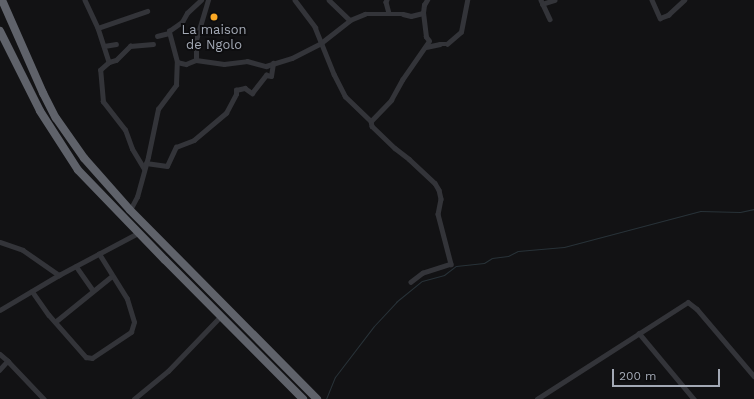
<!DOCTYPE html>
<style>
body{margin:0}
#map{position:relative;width:754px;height:399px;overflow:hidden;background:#121214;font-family:"Work Sans",sans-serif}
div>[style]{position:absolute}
.stream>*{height:1px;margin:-0.5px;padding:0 0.5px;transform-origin:0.5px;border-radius:0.5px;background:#283238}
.street>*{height:4.5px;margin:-2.25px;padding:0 2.25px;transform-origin:2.25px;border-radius:2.25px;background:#333439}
.highway>*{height:8px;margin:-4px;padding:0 4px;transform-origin:4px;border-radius:4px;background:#5f626a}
.dots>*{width:11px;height:11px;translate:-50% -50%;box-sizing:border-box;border:2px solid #0d0d0f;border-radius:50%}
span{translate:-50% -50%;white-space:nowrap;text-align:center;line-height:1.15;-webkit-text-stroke:4px #0d0d0f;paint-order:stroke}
.poi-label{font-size:13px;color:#a3a9b5}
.scale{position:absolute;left:612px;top:369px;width:108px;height:18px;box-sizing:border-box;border:2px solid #a3a9b5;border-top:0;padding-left:5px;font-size:12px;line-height:14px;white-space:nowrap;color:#a3a9b5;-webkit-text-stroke:3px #0d0d0f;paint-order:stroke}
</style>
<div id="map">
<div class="stream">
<div style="left:326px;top:399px;width:24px;rotate:-68deg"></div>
<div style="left:335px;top:377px;width:64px;rotate:-52.6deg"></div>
<div style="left:374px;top:326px;width:33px;rotate:-47deg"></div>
<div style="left:396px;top:302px;width:33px;rotate:-39deg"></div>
<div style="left:422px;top:281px;width:23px;rotate:-15deg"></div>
<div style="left:444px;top:275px;width:15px;rotate:-37deg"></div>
<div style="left:456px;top:266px;width:28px;rotate:-6deg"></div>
<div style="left:484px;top:263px;width:9px;rotate:-32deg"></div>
<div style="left:492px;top:258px;width:16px;rotate:-7deg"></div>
<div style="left:508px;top:256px;width:11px;rotate:-27deg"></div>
<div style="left:518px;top:251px;width:46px;rotate:-5deg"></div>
<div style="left:564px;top:247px;width:141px;rotate:-14.8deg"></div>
<div style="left:700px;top:211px;width:40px;rotate:1.4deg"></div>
<div style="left:740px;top:212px;width:14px;rotate:-12deg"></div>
</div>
<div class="street">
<div style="left:85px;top:0;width:31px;rotate:65deg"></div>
<div style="left:98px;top:28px;width:36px;rotate:72deg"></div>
<div style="left:295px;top:0;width:34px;rotate:53deg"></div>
<div style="left:315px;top:27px;width:51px;rotate:68deg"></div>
<div style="left:334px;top:74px;width:25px;rotate:63deg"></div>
<div style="left:345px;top:96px;width:36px;rotate:44deg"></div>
<div style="left:371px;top:121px;width:29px;rotate:-46deg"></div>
<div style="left:391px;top:100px;width:23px;rotate:-61deg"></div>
<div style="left:402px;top:80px;width:47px;rotate:-55.3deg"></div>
<div style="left:429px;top:41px;width:5px;rotate:-127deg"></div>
<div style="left:426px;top:37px;width:24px;rotate:-97deg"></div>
<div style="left:423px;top:13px;width:8px;rotate:-83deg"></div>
<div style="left:424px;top:5px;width:6px;rotate:-59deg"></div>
<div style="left:329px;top:0;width:29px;rotate:44deg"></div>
<div style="left:387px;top:0;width:2px;rotate:117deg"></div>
<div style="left:386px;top:2px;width:11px;rotate:75deg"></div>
<div style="left:541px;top:0;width:21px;rotate:65deg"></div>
<div style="left:652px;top:0;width:20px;rotate:66deg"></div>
<div style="left:660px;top:18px;width:9px;rotate:-21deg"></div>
<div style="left:668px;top:15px;width:22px;rotate:-43deg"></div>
<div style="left:542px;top:4px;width:13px;rotate:-18deg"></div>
<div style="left:98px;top:28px;width:52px;rotate:-19.1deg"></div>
<div style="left:157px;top:36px;width:12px;rotate:-14deg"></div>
<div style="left:169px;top:33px;width:2px;rotate:-90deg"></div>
<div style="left:169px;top:31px;width:16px;rotate:-35deg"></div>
<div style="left:182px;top:22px;width:10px;rotate:-61deg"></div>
<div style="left:187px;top:13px;width:19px;rotate:-43deg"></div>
<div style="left:104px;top:46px;width:12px;rotate:-9deg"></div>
<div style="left:426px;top:47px;width:14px;rotate:-12deg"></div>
<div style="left:440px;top:44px;width:7px"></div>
<div style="left:447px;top:44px;width:18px;rotate:-41deg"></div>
<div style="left:461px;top:32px;width:33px;rotate:-79deg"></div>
<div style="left:196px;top:60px;width:20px;rotate:-90deg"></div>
<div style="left:196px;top:40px;width:42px;rotate:-73.3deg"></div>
<div style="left:177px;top:62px;width:9px;rotate:13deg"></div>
<div style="left:186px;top:64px;width:11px;rotate:-22deg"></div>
<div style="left:196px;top:60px;width:28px;rotate:8deg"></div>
<div style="left:224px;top:64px;width:23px;rotate:-7deg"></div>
<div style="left:247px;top:61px;width:20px;rotate:15deg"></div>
<div style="left:266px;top:66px;width:27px;rotate:-17deg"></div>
<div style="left:292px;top:58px;width:33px;rotate:-27deg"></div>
<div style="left:321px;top:43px;width:37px;rotate:-38deg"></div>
<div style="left:350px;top:20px;width:16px;rotate:-22deg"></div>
<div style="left:365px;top:14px;width:38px"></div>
<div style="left:403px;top:14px;width:8px;rotate:14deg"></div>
<div style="left:411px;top:16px;width:12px;rotate:-14deg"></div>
<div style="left:371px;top:121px;width:5px;rotate:79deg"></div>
<div style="left:372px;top:126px;width:32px;rotate:44deg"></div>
<div style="left:395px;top:148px;width:18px;rotate:38deg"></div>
<div style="left:409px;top:159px;width:35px;rotate:43deg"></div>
<div style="left:435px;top:183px;width:8px;rotate:60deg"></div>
<div style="left:439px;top:190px;width:9px;rotate:77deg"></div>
<div style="left:441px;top:199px;width:15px;rotate:101deg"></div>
<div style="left:438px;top:214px;width:52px;rotate:75.4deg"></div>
<div style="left:451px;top:264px;width:29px;rotate:162deg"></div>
<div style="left:423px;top:273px;width:15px;rotate:143deg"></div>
<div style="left:146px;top:163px;width:21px;rotate:8deg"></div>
<div style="left:167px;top:166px;width:21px;rotate:-65deg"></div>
<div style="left:176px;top:147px;width:19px;rotate:-21deg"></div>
<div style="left:194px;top:140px;width:42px;rotate:-40.2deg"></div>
<div style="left:226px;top:113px;width:21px;rotate:-62deg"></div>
<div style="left:236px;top:94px;width:4px;rotate:-90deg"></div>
<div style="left:236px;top:90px;width:9px;rotate:-13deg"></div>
<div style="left:245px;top:88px;width:9px;rotate:36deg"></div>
<div style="left:252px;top:93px;width:23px;rotate:-52deg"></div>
<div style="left:266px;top:75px;width:5px;rotate:11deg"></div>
<div style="left:271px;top:76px;width:13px;rotate:-81deg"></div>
<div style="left:144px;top:169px;width:23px;rotate:-121deg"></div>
<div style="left:132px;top:149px;width:20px;rotate:-110deg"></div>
<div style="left:125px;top:130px;width:36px;rotate:-128deg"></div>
<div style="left:103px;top:102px;width:32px;rotate:-95deg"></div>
<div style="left:100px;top:70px;width:12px;rotate:-42deg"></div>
<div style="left:109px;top:62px;width:7px;rotate:-16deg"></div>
<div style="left:116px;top:60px;width:20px;rotate:-45deg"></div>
<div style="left:130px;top:46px;width:23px;rotate:-5deg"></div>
<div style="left:130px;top:210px;width:15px;rotate:-62deg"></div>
<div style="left:137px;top:197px;width:41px;rotate:-74.6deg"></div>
<div style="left:148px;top:157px;width:49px;rotate:-78.2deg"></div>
<div style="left:158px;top:109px;width:30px;rotate:-53deg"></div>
<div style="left:176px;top:85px;width:23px;rotate:-88deg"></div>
<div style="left:177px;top:62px;width:30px;rotate:-105deg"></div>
<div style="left:0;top:242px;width:24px;rotate:19deg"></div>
<div style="left:23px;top:250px;width:44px;rotate:34.8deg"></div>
<div style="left:76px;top:266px;width:29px;rotate:55deg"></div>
<div style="left:32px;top:291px;width:29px;rotate:55deg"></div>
<div style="left:49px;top:315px;width:56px;rotate:48.6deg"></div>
<div style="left:86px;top:357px;width:6px;rotate:9deg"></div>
<div style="left:92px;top:358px;width:47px;rotate:-33.7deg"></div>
<div style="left:131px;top:332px;width:10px;rotate:-73deg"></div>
<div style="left:134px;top:322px;width:24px;rotate:-107deg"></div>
<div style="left:127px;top:299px;width:53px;rotate:-121.9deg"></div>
<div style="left:0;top:310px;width:69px;rotate:-30.7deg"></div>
<div style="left:59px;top:275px;width:89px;rotate:-28deg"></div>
<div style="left:55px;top:322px;width:73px;rotate:-38.9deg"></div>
<div style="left:639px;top:333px;width:86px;rotate:50.2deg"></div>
<div style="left:0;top:354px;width:11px;rotate:41deg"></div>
<div style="left:8px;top:361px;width:12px;rotate:132deg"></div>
<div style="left:8px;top:361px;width:52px;rotate:46.5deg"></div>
<div style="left:134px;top:399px;width:44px;rotate:-39.5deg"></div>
<div style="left:168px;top:371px;width:76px;rotate:-46.1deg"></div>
<div style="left:537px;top:399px;width:179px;rotate:-32.7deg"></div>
<div style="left:688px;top:302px;width:11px;rotate:38deg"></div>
<div style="left:697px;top:309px;width:88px;rotate:49.6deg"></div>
</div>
<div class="highway">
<div style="left:2px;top:0;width:102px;rotate:66.2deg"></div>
<div style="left:43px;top:93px;width:28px;rotate:63deg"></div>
<div style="left:56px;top:118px;width:49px;rotate:55deg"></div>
<div style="left:84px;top:158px;width:69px;rotate:48.5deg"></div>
<div style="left:130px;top:210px;width:266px;rotate:45.3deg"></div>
<div style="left:0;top:31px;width:89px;rotate:63.4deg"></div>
<div style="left:40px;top:111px;width:70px;rotate:57.2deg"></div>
<div style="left:78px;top:170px;width:125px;rotate:46deg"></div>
<div style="left:165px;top:260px;width:196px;rotate:45.2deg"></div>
</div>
<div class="dots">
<div style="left:214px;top:17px;background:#faa824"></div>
</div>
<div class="poi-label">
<span style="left:214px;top:38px">La maison<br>de Ngolo</span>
</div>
<div class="scale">200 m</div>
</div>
